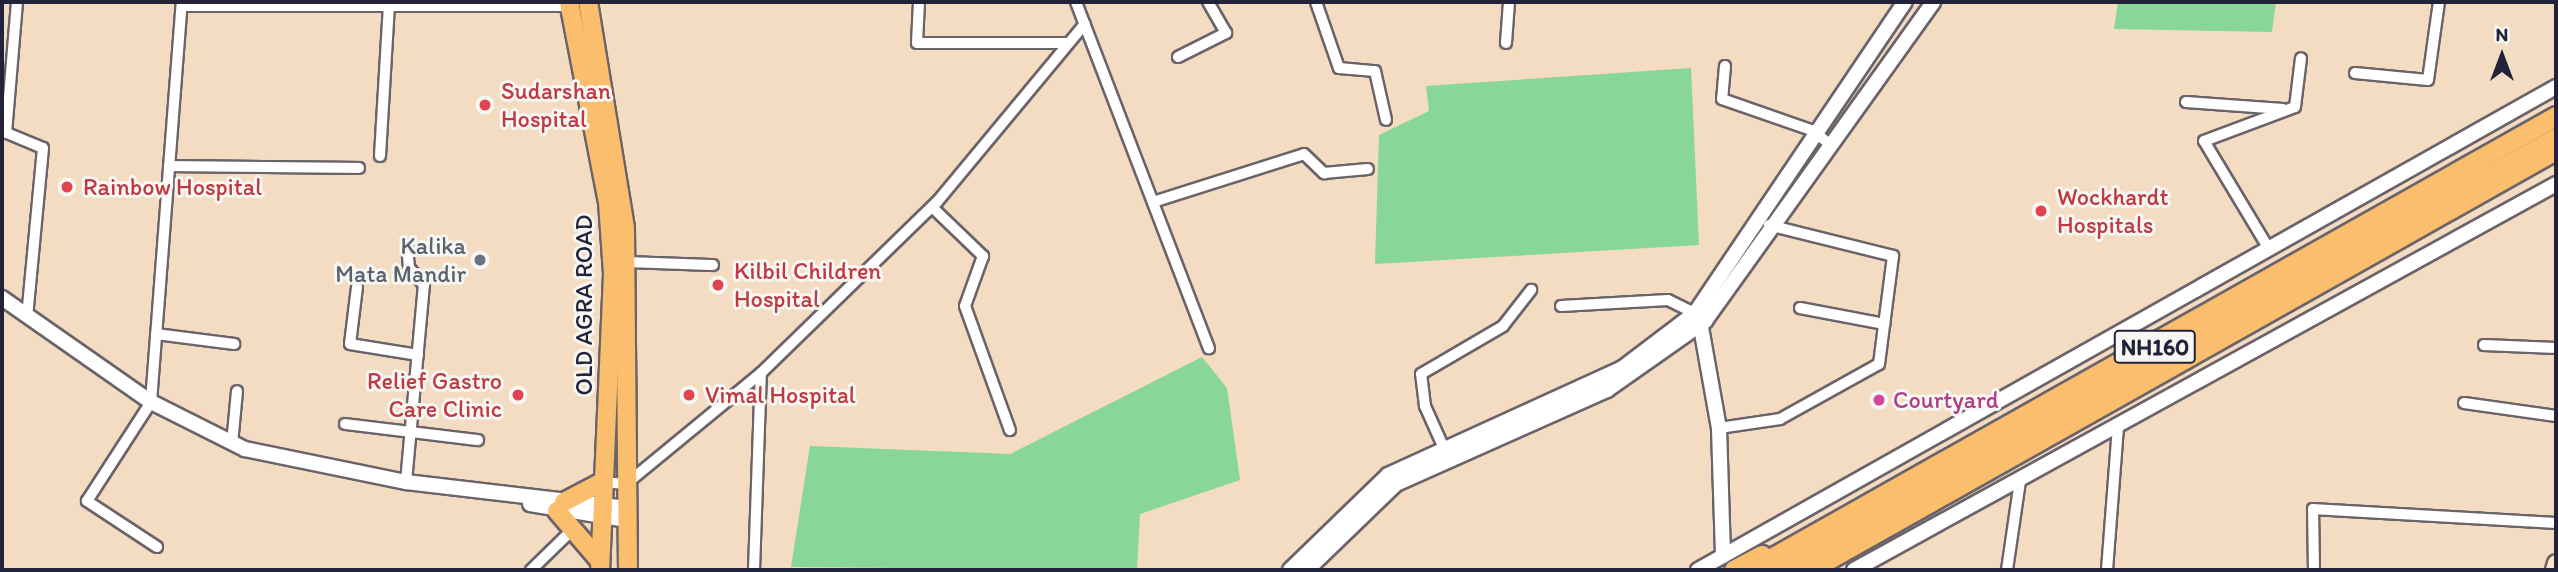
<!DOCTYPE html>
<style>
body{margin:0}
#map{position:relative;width:2558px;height:572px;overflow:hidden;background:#f3dcc1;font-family:Itim,sans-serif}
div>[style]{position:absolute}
.green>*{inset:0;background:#88d796}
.roads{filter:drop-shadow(2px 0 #6b636a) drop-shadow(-2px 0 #6b636a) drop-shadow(0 2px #6b636a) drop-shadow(0 -2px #6b636a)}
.minor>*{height:10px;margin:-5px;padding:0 5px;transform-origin:5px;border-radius:5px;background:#fff}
.tertiary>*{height:14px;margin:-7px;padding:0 7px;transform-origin:7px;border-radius:7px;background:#fff}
.secondary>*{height:16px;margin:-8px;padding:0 8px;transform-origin:8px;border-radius:8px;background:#fde5c5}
.primary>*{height:18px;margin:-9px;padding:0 9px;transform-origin:9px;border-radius:9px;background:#fabe6d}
.motorway>*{height:19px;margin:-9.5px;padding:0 9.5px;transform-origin:9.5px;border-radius:9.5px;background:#fabe6d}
.dots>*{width:19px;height:19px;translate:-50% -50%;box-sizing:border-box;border:4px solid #f6f6f2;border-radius:50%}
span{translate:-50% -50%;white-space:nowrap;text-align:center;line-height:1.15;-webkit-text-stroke:6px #f6f6f2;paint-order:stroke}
.shield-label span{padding:2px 5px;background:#f6f6f2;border:2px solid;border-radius:5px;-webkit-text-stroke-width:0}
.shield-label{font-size:23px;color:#22223b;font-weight:700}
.health-label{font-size:24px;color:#be3a42}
.left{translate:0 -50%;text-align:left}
.right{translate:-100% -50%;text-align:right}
.worship-label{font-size:24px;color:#5b616d}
.street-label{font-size:24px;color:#22223b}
.hotel-label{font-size:24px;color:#b23c85}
.frame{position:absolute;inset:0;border:4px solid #22223b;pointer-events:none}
.north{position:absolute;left:2467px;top:21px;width:70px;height:70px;-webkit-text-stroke:5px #f6f6f2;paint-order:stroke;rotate:0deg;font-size:19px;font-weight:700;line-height:28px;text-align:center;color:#22223b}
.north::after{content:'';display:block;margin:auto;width:24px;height:32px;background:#22223b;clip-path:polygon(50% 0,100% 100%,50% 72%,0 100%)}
</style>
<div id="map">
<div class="green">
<div style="clip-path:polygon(2118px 2px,2276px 2px,2272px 32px,2114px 29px)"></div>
<div style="clip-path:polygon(1691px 68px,1699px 245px,1375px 264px,1379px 135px,1429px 111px,1426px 86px)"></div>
<div style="clip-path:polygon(1202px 357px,1227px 388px,1240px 480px,1140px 514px,1137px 570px,791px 567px,810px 446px,1010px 454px)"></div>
</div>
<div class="roads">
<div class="minor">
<div style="left:919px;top:2px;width:41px;rotate:92.8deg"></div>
<div style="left:917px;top:43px;width:151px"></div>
<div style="left:1076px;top:2px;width:371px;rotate:69deg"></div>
<div style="left:1316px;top:2px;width:70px;rotate:70.8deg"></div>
<div style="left:1339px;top:68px;width:36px;rotate:5deg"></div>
<div style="left:1375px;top:71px;width:50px;rotate:77.3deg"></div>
<div style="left:182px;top:6px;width:387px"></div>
<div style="left:1506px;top:43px;width:41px;rotate:-85.8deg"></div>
<div style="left:1178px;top:57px;width:54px;rotate:-26.6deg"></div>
<div style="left:1226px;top:33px;width:36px;rotate:-120deg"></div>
<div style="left:1725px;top:66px;width:33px;rotate:95deg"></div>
<div style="left:1722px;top:99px;width:97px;rotate:19.2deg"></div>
<div style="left:1814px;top:131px;width:21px;rotate:41deg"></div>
<div style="left:2355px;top:73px;width:73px;rotate:5.5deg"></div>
<div style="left:2428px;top:80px;width:79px;rotate:-82deg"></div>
<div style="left:2186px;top:102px;width:97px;rotate:4.1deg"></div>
<div style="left:2px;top:131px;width:44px;rotate:22.5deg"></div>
<div style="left:43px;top:148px;width:169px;rotate:95.4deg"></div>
<div style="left:6px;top:133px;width:131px;rotate:-85.2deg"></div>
<div style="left:380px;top:156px;width:150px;rotate:-86.6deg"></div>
<div style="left:169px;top:166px;width:190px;rotate:0.6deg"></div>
<div style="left:1153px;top:202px;width:158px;rotate:-17.6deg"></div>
<div style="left:1304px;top:154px;width:28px;rotate:44deg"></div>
<div style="left:1324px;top:173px;width:44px;rotate:-5.2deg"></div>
<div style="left:932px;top:207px;width:71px;rotate:43.9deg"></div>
<div style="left:983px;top:256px;width:53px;rotate:109.8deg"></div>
<div style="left:965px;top:306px;width:132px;rotate:70.1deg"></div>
<div style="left:2269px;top:249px;width:126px;rotate:-121deg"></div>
<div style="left:2204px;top:141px;width:97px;rotate:-20.5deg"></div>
<div style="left:2295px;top:107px;width:49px;rotate:-83deg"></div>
<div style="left:625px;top:262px;width:88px;rotate:2deg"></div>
<div style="left:357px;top:287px;width:57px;rotate:97deg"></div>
<div style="left:350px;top:344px;width:69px;rotate:9.2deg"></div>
<div style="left:1561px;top:306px;width:107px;rotate:-3.2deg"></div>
<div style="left:1668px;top:300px;width:30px;rotate:26deg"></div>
<div style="left:1800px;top:308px;width:86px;rotate:10.7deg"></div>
<div style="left:156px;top:334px;width:79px;rotate:7.3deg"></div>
<div style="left:2484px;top:345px;width:72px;rotate:2.4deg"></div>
<div style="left:2464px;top:403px;width:93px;rotate:8deg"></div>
<div style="left:345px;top:424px;width:134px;rotate:6.9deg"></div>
<div style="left:1719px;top:428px;width:62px;rotate:-8.4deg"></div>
<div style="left:1780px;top:419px;width:113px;rotate:-29.1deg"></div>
<div style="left:1879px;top:364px;width:109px;rotate:-82.6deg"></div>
<div style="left:1893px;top:256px;width:128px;rotate:-166deg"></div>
<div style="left:232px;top:444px;width:53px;rotate:-84.6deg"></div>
<div style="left:1447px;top:455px;width:54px;rotate:-114.2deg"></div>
<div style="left:1425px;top:406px;width:32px;rotate:-97deg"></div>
<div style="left:1421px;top:374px;width:95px;rotate:-30.3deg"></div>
<div style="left:1503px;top:326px;width:46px;rotate:-52.1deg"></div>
<div style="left:406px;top:482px;width:198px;rotate:-84.8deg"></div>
<div style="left:424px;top:285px;width:23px;rotate:-131deg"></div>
<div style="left:409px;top:268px;width:23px;rotate:-95deg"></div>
<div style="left:602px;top:482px;width:24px;rotate:5deg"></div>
<div style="left:626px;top:484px;width:175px;rotate:-39.4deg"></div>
<div style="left:761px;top:373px;width:245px;rotate:-44.2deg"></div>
<div style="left:937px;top:202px;width:231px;rotate:-50.3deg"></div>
<div style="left:157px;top:547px;width:84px;rotate:-146.7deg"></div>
<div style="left:87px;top:501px;width:118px;rotate:-57.1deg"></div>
<div style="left:151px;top:402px;width:401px;rotate:-85.6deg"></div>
<div style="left:531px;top:570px;width:59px;rotate:-44.3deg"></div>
<div style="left:754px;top:570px;width:197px;rotate:-88deg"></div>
<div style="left:2007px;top:570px;width:90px;rotate:-81.7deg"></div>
<div style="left:2107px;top:570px;width:142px;rotate:-85.6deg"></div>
<div style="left:2314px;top:570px;width:61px;rotate:-90.9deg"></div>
<div style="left:2313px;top:509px;width:243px;rotate:3.3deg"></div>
</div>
<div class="tertiary">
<div style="left:2px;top:298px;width:182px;rotate:34.9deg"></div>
<div style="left:151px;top:402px;width:105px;rotate:26.6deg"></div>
<div style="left:245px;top:449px;width:164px;rotate:11.6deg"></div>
<div style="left:406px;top:482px;width:223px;rotate:6.7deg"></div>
<div style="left:1699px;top:316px;width:114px;rotate:79.9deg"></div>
<div style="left:1719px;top:428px;width:128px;rotate:88.2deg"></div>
<div style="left:530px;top:504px;width:98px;rotate:9.4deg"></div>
<div style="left:1290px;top:570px;width:136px;rotate:-44.1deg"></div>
<div style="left:1388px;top:475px;width:256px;rotate:-24.5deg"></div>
<div style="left:1621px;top:369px;width:93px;rotate:-37.1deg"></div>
<div style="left:1695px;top:313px;width:375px;rotate:-56deg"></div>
<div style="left:1307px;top:570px;width:124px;rotate:-44deg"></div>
<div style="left:1396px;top:484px;width:231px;rotate:-24deg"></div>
<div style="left:1607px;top:390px;width:120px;rotate:-35.1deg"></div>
<div style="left:1705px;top:321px;width:392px;rotate:-54.4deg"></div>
<div style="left:1698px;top:570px;width:985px;rotate:-29.38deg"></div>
<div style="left:1854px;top:570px;width:801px;rotate:-28.8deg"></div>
</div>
<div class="secondary">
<div style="left:2554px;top:570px;width:7px;rotate:-74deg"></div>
</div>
<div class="primary">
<div style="left:569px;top:2px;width:204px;rotate:79deg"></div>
<div style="left:608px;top:202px;width:72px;rotate:86deg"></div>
<div style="left:613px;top:274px;width:296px;rotate:92.5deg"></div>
<div style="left:588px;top:2px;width:229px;rotate:80.7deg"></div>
<div style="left:625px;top:228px;width:342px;rotate:89.5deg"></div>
<div style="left:564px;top:502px;width:43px;rotate:-27.8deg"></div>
<div style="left:557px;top:511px;width:66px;rotate:49.3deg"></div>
<div style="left:1734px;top:570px;width:32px;rotate:-28deg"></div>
<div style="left:1812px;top:570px;width:854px;rotate:-29.39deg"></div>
</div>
<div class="motorway">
<div style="left:1750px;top:570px;width:925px;rotate:-29.39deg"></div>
<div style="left:1782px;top:570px;width:886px;rotate:-29.17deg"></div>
</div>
</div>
<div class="dots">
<div style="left:485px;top:105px;background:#e0444e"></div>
<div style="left:67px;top:187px;background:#e0444e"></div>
<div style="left:2041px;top:211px;background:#e0444e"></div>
<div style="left:480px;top:260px;background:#6b7280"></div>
<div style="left:718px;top:285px;background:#e0444e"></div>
<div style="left:518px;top:395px;background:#e0444e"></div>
<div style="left:689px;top:395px;background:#e0444e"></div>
<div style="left:1879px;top:400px;background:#d1479c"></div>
</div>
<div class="shield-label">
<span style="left:2155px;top:347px">NH160</span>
</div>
<div class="health-label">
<span class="left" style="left:501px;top:105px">Sudarshan<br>Hospital</span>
<span class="left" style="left:83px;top:187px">Rainbow Hospital</span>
<span class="left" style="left:2057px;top:211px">Wockhardt<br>Hospitals</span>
<span class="left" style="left:734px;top:285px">Kilbil Children<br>Hospital</span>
<span class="right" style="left:502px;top:395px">Relief Gastro<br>Care Clinic</span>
<span class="left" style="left:705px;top:395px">Vimal Hospital</span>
</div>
<div class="worship-label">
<span class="right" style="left:466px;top:260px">Kalika<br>Mata Mandir</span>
</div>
<div class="street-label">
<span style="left:584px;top:305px;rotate:-90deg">OLD AGRA ROAD</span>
</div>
<div class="hotel-label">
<span class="left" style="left:1893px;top:400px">Courtyard</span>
</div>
<div class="frame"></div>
<div class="north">N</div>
</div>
